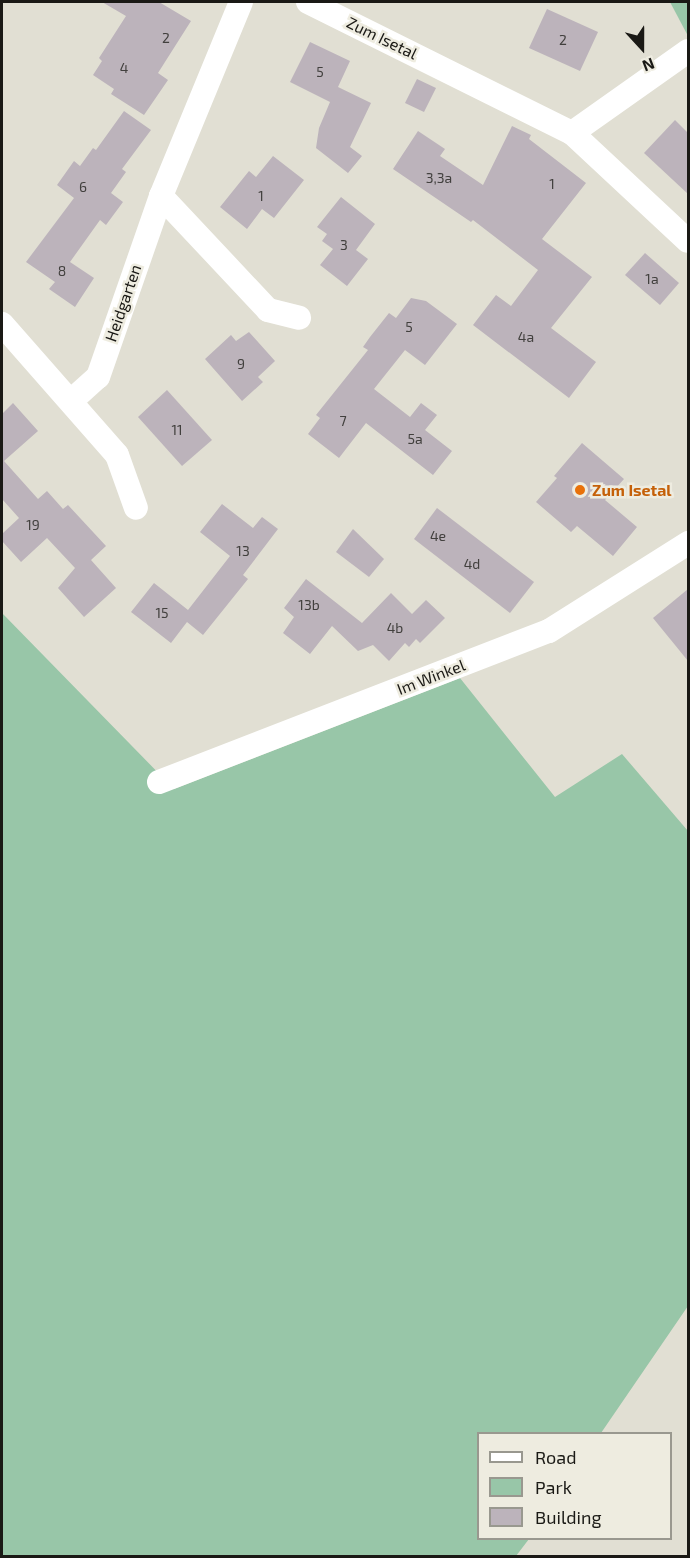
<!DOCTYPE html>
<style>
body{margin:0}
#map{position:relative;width:690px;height:1558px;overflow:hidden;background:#e1dfd3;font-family:"Exo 2",sans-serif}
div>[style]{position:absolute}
.green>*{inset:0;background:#98c6a8}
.building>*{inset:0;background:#bcb3bb}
.minor>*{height:24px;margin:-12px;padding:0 12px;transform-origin:12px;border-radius:12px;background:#fff}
.dots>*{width:16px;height:16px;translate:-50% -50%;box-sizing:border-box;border:3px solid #eeece0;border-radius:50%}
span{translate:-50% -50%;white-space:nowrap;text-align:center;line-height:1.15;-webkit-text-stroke:5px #eeece0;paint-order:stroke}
.number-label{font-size:14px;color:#42403e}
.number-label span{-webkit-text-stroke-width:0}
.street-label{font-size:16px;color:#1a1915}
.food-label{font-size:16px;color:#c56008;font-weight:700}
.left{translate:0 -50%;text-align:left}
.frame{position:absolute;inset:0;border:3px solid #1a1915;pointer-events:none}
.legend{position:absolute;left:477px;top:1432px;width:195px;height:108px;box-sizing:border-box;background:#eeece0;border:2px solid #99988f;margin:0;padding:8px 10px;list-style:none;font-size:18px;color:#1a1915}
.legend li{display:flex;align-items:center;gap:12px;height:30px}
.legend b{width:30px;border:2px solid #99988f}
.north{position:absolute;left:612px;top:18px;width:60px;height:60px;-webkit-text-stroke:4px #eeece0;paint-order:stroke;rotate:159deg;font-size:16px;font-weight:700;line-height:24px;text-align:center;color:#1a1915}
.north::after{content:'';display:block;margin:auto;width:21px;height:27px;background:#1a1915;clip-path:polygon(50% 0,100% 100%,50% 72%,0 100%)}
</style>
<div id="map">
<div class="green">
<div style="clip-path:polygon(670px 2px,688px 2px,688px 36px)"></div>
<div style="clip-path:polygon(2px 613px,174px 789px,460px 678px,555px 797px,622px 754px,688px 831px,688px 1306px,601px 1433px,478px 1434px,478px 1538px,529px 1539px,516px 1556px,2px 1556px)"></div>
</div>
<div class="building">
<div style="clip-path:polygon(102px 2px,159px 2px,191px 21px,158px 73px,168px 80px,144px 115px,111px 94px,114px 89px,93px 75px,102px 61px,99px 58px,126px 16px)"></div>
<div style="clip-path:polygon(547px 9px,598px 32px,580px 71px,529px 48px)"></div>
<div style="clip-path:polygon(310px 42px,350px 61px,338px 87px,371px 103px,350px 147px,362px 156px,348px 173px,316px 148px,319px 128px,330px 102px,290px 82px)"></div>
<div style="clip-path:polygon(417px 79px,436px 88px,424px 112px,405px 103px)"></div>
<div style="clip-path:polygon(124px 111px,151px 130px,122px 169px,126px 172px,111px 193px,123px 202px,106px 225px,100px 220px,70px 262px,94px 278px,75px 307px,49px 289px,55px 282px,26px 262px,74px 198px,57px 185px,74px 161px,80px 166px,93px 148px,96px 150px)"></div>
<div style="clip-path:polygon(675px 120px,688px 133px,688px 194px,644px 153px)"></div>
<div style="clip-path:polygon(512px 126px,531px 135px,529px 139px,586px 183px,542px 239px,592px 277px,551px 328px,596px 362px,569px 398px,473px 325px,496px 295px,511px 306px,538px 270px,473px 220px,471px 222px,393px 169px,418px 131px,445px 149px,440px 156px,483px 185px)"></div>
<div style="clip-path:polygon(273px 156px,304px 180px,274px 218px,262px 209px,247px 229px,220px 207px,249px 171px,256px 177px)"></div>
<div style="clip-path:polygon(341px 197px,375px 224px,356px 250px,368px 259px,347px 286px,320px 265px,333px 249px,322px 241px,327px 234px,317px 227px)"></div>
<div style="clip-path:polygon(645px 253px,679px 283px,660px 305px,625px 275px)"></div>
<div style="clip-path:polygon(411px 298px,426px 301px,457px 324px,425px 365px,405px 350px,374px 389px,410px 417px,421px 403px,437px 415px,425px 430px,452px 451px,433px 475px,366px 423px,339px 458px,308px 434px,320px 418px,316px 415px,368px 350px,363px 347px,370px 337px,389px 313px,396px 318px)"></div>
<div style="clip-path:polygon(249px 332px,275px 361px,258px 377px,263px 382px,242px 401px,205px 359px,231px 335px,236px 341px)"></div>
<div style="clip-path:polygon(167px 390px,212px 440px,182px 466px,138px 417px)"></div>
<div style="clip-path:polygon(13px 403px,38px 431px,4px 461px,38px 499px,47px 491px,63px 509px,68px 505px,106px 546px,91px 560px,116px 588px,84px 617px,58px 588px,75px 568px,47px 538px,21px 562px,2px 541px,2px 534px,19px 518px,2px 499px,2px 414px)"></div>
<div style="clip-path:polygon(582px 443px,624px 479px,605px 500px,637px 527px,613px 556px,577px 526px,571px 532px,536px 502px,557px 478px,554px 476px)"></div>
<div style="clip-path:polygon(222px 504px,253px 528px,262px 517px,278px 529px,243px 575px,248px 579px,203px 635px,187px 622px,171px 643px,131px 612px,154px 583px,188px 610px,230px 556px,200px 532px)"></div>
<div style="clip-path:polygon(437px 508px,534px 582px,510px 613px,414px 539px)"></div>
<div style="clip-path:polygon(353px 529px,384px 559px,369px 577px,336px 552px)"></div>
<div style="clip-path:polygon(306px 579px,362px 623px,391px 593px,412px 614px,426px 600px,445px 618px,420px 643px,416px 639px,409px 647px,405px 643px,389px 661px,373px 645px,358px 651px,332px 626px,310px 654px,283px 633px,294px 617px,284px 608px)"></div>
<div style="clip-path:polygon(688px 589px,688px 661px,653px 618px)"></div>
</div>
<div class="minor">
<div style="left:308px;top:2px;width:295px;rotate:26.4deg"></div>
<div style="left:572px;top:133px;width:158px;rotate:43deg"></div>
<div style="left:572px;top:133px;width:142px;rotate:-35.3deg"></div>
<div style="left:161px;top:196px;width:156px;rotate:46.8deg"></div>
<div style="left:268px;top:310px;width:32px;rotate:14deg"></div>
<div style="left:2px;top:324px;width:174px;rotate:48.7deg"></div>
<div style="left:117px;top:455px;width:56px;rotate:70.3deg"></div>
<div style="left:71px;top:401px;width:36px;rotate:-42deg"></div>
<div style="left:98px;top:377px;width:192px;rotate:-70.8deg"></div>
<div style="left:161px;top:196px;width:210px;rotate:-67.6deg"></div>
<div style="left:159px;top:782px;width:418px;rotate:-21.2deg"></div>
<div style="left:549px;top:631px;width:165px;rotate:-32.3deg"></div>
</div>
<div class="dots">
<div style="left:580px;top:490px;background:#e8710a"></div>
</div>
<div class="number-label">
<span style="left:166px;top:38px">2</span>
<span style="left:563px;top:40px">2</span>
<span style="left:124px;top:68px">4</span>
<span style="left:320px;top:72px">5</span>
<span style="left:439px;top:178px">3,3a</span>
<span style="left:552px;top:184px">1</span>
<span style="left:83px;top:187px">6</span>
<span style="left:261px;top:196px">1</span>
<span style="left:344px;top:245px">3</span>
<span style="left:62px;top:271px">8</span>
<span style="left:652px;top:279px">1a</span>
<span style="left:409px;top:327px">5</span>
<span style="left:526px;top:337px">4a</span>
<span style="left:241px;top:364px">9</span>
<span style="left:343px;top:421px">7</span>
<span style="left:177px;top:430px">11</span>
<span style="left:415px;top:439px">5a</span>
<span style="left:33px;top:525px">19</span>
<span style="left:438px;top:536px">4e</span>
<span style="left:243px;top:551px">13</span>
<span style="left:472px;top:564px">4d</span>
<span style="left:309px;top:605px">13b</span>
<span style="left:162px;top:613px">15</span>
<span style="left:395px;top:628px">4b</span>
</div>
<div class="street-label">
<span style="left:382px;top:38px;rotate:26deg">Zum Isetal</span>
<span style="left:123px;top:303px;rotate:-71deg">Heidgarten</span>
<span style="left:431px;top:677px;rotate:-21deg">Im Winkel</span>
</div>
<div class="food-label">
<span class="left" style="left:592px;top:490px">Zum Isetal</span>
</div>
<div class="frame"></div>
<ul class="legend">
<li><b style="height:8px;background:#fff"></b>Road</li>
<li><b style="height:16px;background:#98c6a8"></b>Park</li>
<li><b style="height:16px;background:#bcb3bb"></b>Building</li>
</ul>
<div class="north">N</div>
</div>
